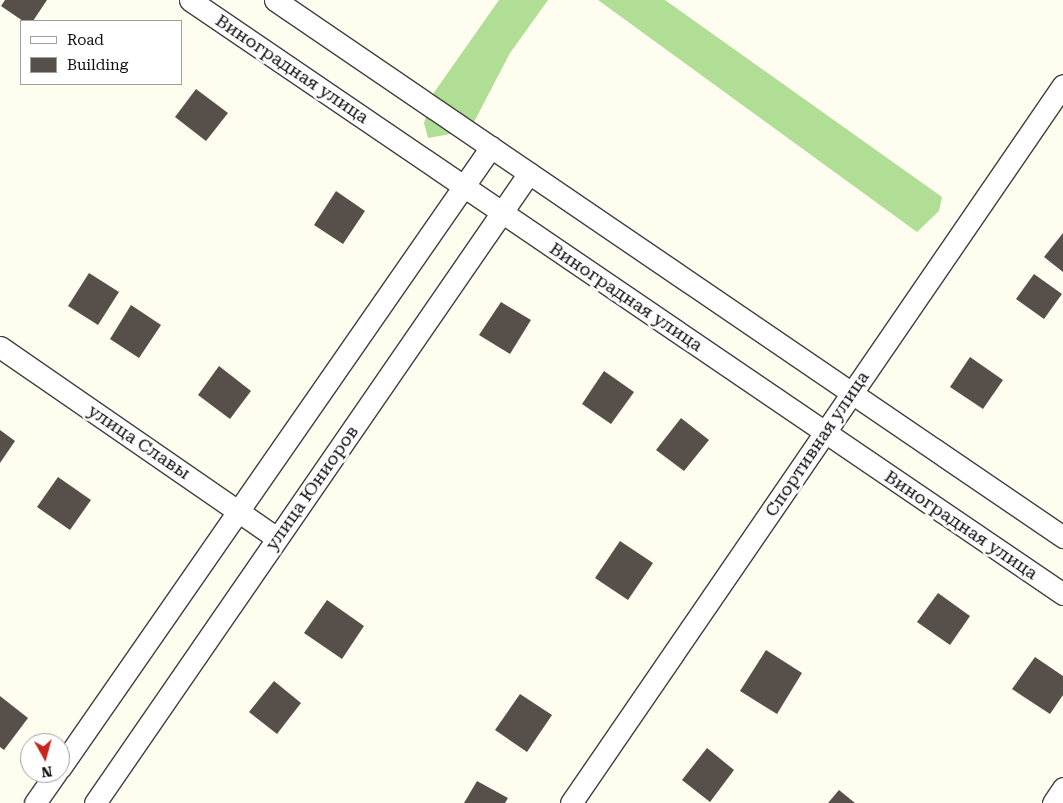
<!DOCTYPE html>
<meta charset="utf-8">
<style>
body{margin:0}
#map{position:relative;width:1063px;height:803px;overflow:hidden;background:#fffdef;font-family:"Roboto Serif",serif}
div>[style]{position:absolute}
.forest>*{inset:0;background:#afde94}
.building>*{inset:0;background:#57504a}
.roads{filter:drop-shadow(1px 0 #414141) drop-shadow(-1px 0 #414141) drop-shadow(0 1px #414141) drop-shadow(0 -1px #414141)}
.minor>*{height:21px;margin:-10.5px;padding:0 10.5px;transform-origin:10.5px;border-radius:10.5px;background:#fff}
span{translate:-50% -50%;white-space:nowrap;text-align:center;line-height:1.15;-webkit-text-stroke:5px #fff;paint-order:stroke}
.street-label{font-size:18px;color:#0e0e0e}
.legend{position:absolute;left:20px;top:20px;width:162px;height:65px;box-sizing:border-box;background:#fff;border:1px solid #9f9f9f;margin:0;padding:6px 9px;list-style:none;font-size:15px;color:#0e0e0e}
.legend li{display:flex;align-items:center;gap:10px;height:25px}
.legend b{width:25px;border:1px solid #9f9f9f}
.north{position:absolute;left:20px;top:733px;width:50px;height:50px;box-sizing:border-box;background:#fff;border:1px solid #9f9f9f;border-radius:50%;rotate:173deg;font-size:14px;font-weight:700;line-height:20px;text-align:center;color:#0e0e0e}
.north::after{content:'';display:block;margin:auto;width:18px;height:22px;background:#c7241d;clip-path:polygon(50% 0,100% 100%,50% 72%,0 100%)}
</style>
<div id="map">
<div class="forest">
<div style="clip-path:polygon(499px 0,548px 0,510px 53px,474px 122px,461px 132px,428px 138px,424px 123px,433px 94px)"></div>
<div style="clip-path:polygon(598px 0,665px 0,942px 197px,939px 211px,917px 232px)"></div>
</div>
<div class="building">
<div style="clip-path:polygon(5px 0,47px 0,33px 21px,23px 21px,1px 6px)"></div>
<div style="clip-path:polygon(196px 89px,228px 113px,206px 141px,175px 117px)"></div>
<div style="clip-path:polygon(336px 191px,365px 211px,343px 244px,314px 225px)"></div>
<div style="clip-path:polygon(1063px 233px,1063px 272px,1044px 257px)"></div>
<div style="clip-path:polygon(89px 273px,119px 292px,98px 325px,68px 306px)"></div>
<div style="clip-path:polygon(1034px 274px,1062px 294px,1044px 319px,1016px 299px)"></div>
<div style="clip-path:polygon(501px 302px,531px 320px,510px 354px,479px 335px)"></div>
<div style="clip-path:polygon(131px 305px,161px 325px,139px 358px,110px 339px)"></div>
<div style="clip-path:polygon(970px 357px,1003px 380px,983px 409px,950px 387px)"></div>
<div style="clip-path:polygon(219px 366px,251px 391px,230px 419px,198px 395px)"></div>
<div style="clip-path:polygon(604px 371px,634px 392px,611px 424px,582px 404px)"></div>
<div style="clip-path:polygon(681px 418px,709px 440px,684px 471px,656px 450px)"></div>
<div style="clip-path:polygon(0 430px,15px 441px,0 463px)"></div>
<div style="clip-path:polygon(58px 477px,91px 500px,70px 530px,37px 507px)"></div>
<div style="clip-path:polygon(620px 541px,653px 563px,628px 600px,595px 578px)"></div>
<div style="clip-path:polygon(938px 593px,970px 616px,950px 645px,917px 622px)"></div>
<div style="clip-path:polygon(327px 600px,364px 626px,342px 659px,304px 633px)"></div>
<div style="clip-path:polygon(766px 650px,802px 673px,777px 714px,740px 691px)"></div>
<div style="clip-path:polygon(1035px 657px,1063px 676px,1063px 695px,1050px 714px,1012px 689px)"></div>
<div style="clip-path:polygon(274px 681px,301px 703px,277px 734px,249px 712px)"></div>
<div style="clip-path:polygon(520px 694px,552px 715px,527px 752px,495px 730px)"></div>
<div style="clip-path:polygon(0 696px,28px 718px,4px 750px,0 747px)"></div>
<div style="clip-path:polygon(707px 748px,734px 770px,710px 802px,682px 780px)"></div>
<div style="clip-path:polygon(477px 781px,508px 798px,505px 803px,464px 803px)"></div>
<div style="clip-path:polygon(839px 790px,855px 803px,828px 803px)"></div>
</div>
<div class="roads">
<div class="minor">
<div style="left:190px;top:0;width:1056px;rotate:34.23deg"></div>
<div style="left:275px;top:0;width:954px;rotate:34.27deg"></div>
<div style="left:0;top:347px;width:336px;rotate:34.6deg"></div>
<div style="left:60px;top:768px;width:756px;rotate:-55.24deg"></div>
<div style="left:35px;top:803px;width:37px;rotate:-55deg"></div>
<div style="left:95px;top:803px;width:765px;rotate:-55.44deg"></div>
<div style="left:571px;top:803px;width:870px;rotate:-55.58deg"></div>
<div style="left:1053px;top:803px;width:18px;rotate:-56deg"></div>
</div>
</div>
<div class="street-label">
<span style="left:292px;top:69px;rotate:34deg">Виноградная улица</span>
<span style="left:626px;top:297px;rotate:34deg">Виноградная улица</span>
<span style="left:139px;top:442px;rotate:34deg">улица Славы</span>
<span style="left:817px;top:444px;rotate:-56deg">Спортивная улица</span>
<span style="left:312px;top:488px;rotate:-55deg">улица Юниоров</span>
<span style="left:961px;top:525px;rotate:34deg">Виноградная улица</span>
</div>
<ul class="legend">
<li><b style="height:6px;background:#fff"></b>Road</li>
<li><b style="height:14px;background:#57504a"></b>Building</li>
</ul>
<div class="north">N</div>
</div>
